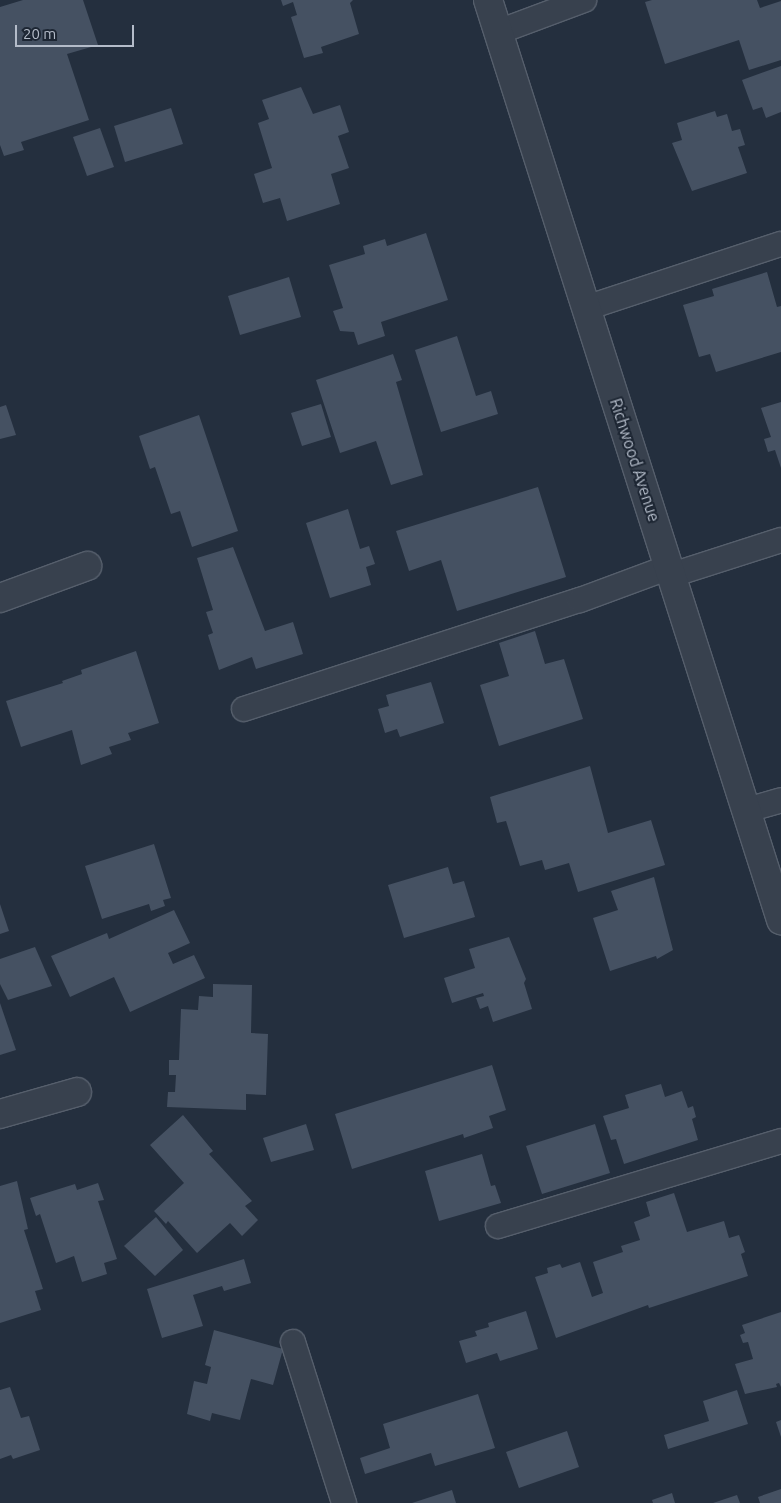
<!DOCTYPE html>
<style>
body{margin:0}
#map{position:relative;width:781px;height:1503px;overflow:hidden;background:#242f3e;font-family:Ubuntu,sans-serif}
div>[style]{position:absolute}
.building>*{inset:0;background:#455162}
.roads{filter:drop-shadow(1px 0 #565f6c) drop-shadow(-1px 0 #565f6c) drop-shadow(0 1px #565f6c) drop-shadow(0 -1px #565f6c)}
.lane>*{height:24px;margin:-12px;padding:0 12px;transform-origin:12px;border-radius:12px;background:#38414e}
.street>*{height:28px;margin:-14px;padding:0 14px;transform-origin:14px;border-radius:14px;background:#38414e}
span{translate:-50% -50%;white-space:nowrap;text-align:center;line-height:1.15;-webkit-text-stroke:4px #1d2633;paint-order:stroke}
.street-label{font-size:16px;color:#b4bcc9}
.scale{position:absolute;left:15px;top:25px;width:119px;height:22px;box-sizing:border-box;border:2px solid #b4bcc9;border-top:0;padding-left:6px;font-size:15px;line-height:18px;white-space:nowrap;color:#b4bcc9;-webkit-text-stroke:4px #1d2633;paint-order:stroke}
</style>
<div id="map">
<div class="building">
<div style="clip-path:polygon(23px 0,83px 0,98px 45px,67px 54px,89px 120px,21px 142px,24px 150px,4px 156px,0 145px,0 7px)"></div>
<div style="clip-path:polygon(281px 0,353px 0,350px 3px,359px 34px,321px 47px,323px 53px,304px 58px,291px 17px,297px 15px,293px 2px,283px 6px)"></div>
<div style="clip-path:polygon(652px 0,757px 0,760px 8px,781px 1px,781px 60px,749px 70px,739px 40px,665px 64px,645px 2px)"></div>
<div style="clip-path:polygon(781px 66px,781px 112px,766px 118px,762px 107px,753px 110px,742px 80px)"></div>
<div style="clip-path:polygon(301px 87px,313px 114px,340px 105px,349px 132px,338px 136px,349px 168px,331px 174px,340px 204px,287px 221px,280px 198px,263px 203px,254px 174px,272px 168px,258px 123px,269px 119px,262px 100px)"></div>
<div style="clip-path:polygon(171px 108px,183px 144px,125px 162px,114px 126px)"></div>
<div style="clip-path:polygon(715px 111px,717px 117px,727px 114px,732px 131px,740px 129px,745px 145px,738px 147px,747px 173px,692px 191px,672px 143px,682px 140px,677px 123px)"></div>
<div style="clip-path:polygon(100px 128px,114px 167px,87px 176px,73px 137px)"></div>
<div style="clip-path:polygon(426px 233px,448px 300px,381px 322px,385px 336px,358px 345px,354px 332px,340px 331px,333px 311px,343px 308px,329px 265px,365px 254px,363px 246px,385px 239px,387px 246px)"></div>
<div style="clip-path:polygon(767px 272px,777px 307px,781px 306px,781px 352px,716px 372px,710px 354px,699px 357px,683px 305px,714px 296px,712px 289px)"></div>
<div style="clip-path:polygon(289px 277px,301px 317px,240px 335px,228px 296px)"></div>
<div style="clip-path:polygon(457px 336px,476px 396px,491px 391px,498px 414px,441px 432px,415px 350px)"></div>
<div style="clip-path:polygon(393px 354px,402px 380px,396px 382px,423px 475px,391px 485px,376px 441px,340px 453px,316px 380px)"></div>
<div style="clip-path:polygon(781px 402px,781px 468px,775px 450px,768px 452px,764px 439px,771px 437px,761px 408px)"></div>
<div style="clip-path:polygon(321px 404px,331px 437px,302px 446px,291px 413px)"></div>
<div style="clip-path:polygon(6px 405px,16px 435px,0 439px,0 407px)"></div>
<div style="clip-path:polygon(199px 415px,238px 531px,192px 547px,180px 511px,171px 514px,155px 467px,150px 469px,139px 436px)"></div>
<div style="clip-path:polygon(538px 487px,566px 577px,457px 611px,441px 560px,409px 571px,396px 531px)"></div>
<div style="clip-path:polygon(348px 509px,360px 549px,369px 546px,375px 564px,366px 567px,371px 585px,330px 598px,306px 523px)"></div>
<div style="clip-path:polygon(233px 547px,265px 631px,293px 622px,303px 654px,256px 669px,252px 657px,219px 670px,208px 635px,213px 633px,206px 612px,213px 610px,197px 558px)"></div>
<div style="clip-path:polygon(535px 631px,545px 664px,564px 659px,583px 719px,499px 746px,480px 685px,509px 676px,499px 643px)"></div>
<div style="clip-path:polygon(136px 651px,159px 723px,128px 733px,131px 740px,109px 747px,112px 754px,81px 765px,72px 730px,21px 747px,6px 701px,63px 683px,62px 681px,82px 674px,81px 670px)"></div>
<div style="clip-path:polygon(431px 682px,444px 723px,400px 737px,397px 729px,385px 733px,378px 709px,389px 706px,386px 695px)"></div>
<div style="clip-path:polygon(590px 766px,608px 833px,651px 820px,665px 865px,578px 892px,569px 863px,545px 870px,542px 860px,520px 866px,506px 821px,497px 823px,490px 797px)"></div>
<div style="clip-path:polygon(154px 844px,171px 898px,163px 900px,165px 906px,151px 911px,149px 904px,102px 919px,85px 866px)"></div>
<div style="clip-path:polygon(448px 867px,453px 884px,464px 881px,475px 917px,404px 938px,388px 885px)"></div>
<div style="clip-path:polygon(654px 877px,673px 950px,657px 959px,656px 956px,610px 971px,593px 918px,618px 910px,611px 891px)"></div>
<div style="clip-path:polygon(0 904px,9px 931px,0 934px)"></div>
<div style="clip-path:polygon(174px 910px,190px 943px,168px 953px,173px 964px,194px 955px,205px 978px,130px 1012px,114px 977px,70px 997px,51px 956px,107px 933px,109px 939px)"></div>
<div style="clip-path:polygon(509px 937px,526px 979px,524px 983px,532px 1009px,493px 1022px,488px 1006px,480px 1009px,476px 998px,484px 996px,483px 993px,452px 1003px,444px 978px,475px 968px,469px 949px)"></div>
<div style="clip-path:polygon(35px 947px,52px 986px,8px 1000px,0 984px,0 959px)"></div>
<div style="clip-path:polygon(213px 984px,252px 985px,251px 1033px,268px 1034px,266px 1095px,246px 1094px,246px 1110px,167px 1107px,168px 1092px,175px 1092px,176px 1075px,169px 1075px,169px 1060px,179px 1060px,181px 1009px,198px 1010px,199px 996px,213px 997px)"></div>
<div style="clip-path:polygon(0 1003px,16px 1050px,0 1055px)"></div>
<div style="clip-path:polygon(492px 1065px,506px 1110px,489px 1116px,493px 1128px,464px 1138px,463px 1134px,352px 1169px,335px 1114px)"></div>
<div style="clip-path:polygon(661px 1084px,665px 1097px,682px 1091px,688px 1108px,693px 1106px,696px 1117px,692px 1119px,698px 1140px,624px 1164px,616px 1139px,611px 1140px,603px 1116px,629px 1108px,625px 1095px)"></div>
<div style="clip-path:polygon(183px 1115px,213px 1151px,209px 1154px,252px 1201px,245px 1206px,258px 1220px,242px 1236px,230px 1223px,197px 1253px,168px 1221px,166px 1224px,154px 1211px,184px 1183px,150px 1145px)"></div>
<div style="clip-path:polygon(306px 1124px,314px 1150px,271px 1162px,263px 1138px)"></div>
<div style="clip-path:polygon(595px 1124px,610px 1173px,542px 1194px,526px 1146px)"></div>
<div style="clip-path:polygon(482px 1154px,491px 1186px,495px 1185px,501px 1203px,439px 1221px,425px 1171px)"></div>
<div style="clip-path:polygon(17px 1181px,28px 1229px,24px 1230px,43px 1289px,35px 1291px,41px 1310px,0 1323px,0 1186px)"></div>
<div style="clip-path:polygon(98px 1183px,104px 1200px,98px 1201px,117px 1259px,104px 1263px,107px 1274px,82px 1282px,74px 1256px,56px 1263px,40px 1214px,36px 1216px,30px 1198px,75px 1184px,77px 1190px)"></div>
<div style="clip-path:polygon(674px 1193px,687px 1232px,724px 1221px,729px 1238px,739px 1235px,745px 1252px,741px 1254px,748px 1276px,649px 1308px,648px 1305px,556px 1338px,535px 1277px,548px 1273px,547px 1268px,560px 1264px,562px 1268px,580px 1262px,592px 1297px,603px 1293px,593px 1262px,623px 1252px,621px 1246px,640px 1240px,634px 1222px,650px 1216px,646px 1202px)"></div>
<div style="clip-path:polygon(156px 1217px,183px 1250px,155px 1276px,124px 1246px)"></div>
<div style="clip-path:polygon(244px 1259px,251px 1283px,224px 1291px,222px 1286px,193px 1295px,203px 1326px,162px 1338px,147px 1289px)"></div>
<div style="clip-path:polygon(526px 1311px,538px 1349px,500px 1361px,497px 1353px,466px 1363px,459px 1341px,477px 1336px,475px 1331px,489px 1327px,488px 1323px)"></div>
<div style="clip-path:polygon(781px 1312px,781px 1387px,779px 1383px,776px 1384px,777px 1387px,745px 1394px,735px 1364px,753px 1359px,748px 1342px,743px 1343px,740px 1335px,745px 1333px,742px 1325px)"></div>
<div style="clip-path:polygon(214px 1330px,283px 1349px,273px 1385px,251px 1379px,240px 1420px,212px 1413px,210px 1421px,187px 1414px,194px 1381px,207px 1384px,211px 1367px,205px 1365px)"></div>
<div style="clip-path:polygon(10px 1387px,21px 1418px,29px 1416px,40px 1450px,13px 1459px,11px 1455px,0 1459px,0 1390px)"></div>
<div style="clip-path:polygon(737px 1390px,748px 1424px,668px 1449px,664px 1435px,709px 1421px,703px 1401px)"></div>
<div style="clip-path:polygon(478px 1394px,495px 1448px,435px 1466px,431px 1453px,365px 1474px,360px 1458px,390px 1448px,383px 1424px)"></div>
<div style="clip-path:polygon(781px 1420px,781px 1437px,776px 1422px)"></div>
<div style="clip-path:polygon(567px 1431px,579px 1467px,519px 1488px,506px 1452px)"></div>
<div style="clip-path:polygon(781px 1489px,781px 1503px,760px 1503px,758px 1497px)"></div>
<div style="clip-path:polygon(452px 1490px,456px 1503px,412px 1503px)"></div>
<div style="clip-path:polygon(672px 1493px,675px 1503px,653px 1503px,652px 1500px)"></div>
<div style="clip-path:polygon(737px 1495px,740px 1503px,713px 1503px)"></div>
</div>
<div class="roads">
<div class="lane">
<div style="left:498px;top:32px;width:92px;rotate:-20.4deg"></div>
<div style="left:586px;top:308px;width:205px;rotate:-18.2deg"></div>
<div style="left:672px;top:575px;width:114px;rotate:-17.8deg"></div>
<div style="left:244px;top:709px;width:353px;rotate:-18deg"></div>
<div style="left:580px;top:600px;width:95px;rotate:-20.3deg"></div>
<div style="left:747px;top:810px;width:35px;rotate:-16deg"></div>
<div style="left:498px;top:1226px;width:295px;rotate:-16.7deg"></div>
<div style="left:293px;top:1342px;width:169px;rotate:72.4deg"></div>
</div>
<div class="street">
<div style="left:488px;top:0;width:966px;rotate:72.33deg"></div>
<div style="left:0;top:598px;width:93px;rotate:-20.2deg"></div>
<div style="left:0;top:1114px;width:80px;rotate:-15.9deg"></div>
</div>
</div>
<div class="street-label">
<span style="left:635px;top:460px;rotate:72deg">Richwood Avenue</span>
</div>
<div class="scale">20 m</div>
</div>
